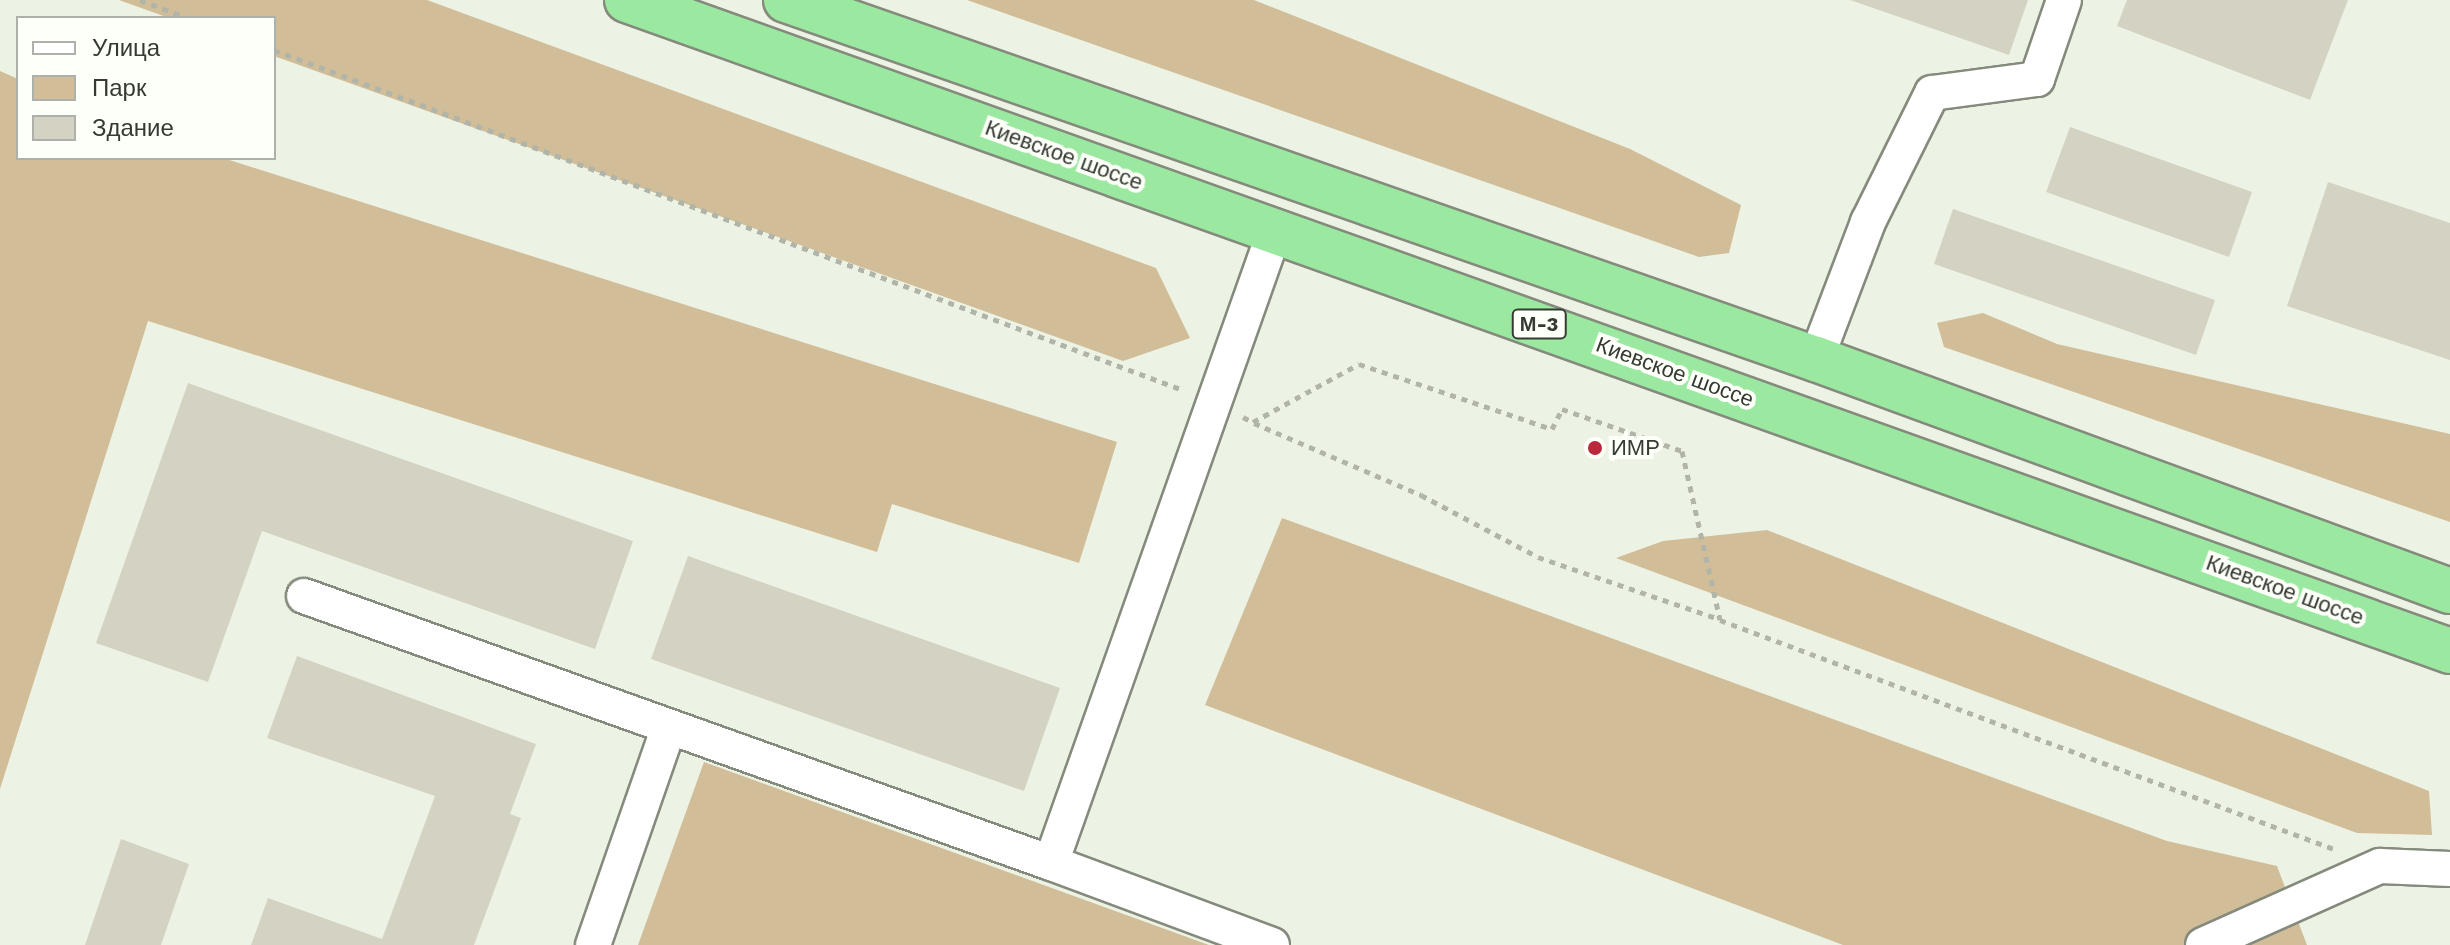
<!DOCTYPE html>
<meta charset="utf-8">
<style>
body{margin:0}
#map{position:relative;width:2450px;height:945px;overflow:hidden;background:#edf3e4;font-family:"Work Sans",sans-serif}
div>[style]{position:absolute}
.green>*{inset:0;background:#d1bd98}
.building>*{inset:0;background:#d4d3c3}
.path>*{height:5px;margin-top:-2.5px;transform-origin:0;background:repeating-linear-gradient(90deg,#b1b5a9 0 6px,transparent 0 12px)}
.roads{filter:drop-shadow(2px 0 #848a7c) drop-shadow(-2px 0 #848a7c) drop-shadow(0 2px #848a7c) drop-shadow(0 -2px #848a7c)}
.minor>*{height:34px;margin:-17px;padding:0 17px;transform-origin:17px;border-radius:17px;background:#fff}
.highway>*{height:44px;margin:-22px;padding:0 22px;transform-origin:22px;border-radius:22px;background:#9be8a0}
.dots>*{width:22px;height:22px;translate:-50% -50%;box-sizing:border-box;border:4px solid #fdfff9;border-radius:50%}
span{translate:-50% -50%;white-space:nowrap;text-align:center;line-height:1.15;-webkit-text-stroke:8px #fdfff9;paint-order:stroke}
.shield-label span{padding:2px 6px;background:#fdfff9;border:2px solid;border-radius:6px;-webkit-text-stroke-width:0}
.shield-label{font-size:20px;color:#373933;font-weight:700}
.street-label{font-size:22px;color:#373933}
.poi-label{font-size:22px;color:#373933}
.left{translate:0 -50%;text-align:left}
.legend{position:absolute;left:16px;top:16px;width:260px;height:144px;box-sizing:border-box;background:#fdfff9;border:2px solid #aeb0aa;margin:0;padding:10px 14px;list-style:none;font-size:24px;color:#373933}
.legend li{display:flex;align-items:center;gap:16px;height:40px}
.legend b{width:40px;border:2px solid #aeb0aa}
</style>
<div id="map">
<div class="green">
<div style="clip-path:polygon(119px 0,427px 0,1156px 268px,1190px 338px,1123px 361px,274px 56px,274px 18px,169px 18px)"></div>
<div style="clip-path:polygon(967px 0,1254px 0,1630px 149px,1741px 205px,1729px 253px,1699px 257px)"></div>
<div style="clip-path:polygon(0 71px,18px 79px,18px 158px,223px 158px,1117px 442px,1079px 563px,892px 504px,877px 552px,148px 321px,0 789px)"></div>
<div style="clip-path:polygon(1983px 313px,2057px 344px,2450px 434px,2450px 522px,1944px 347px,1937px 323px)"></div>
<div style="clip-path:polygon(1282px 518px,2167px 841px,2277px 866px,2307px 945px,1843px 945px,1205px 705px)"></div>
<div style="clip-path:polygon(1767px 530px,2429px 791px,2432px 835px,2357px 833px,1616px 558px,1663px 541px)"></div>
<div style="clip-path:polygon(704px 762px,1209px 945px,638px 945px)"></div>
</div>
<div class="building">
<div style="clip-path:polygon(1850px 0,2028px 0,2009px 55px)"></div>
<div style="clip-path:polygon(2127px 0,2348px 0,2310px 100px,2117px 26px)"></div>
<div style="clip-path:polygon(2070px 127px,2252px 192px,2229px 257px,2046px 192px)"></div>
<div style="clip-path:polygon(2328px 182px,2450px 223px,2450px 360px,2287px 306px)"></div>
<div style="clip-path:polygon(1953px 209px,2215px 300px,2196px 355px,1934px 264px)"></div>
<div style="clip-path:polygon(188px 383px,633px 541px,595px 649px,262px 531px,208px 682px,96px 643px)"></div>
<div style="clip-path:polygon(688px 556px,1060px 688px,1024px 791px,651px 659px)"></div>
<div style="clip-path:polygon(297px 656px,536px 744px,510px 814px,521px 818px,474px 945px,251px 945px,268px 898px,382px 939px,435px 796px,267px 738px)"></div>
<div style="clip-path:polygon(121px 839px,189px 864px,161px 945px,85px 945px)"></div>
</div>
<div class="path">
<div style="left:140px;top:0;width:51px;rotate:20.6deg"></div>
<div style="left:274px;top:50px;width:971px;rotate:20.51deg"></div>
<div style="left:1243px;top:417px;width:11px;rotate:27deg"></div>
<div style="left:1253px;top:422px;width:121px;rotate:-28.7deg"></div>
<div style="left:1359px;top:364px;width:204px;rotate:18.6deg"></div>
<div style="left:1552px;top:429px;width:22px;rotate:-63deg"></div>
<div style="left:1562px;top:409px;width:127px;rotate:19.3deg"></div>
<div style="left:1682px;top:451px;width:173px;rotate:77.3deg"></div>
<div style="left:1720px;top:620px;width:655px;rotate:20.45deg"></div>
<div style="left:1254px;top:423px;width:182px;rotate:23.3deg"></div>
<div style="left:1421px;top:495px;width:132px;rotate:27.9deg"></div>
<div style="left:1538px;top:557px;width:191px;rotate:18.9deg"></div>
</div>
<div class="roads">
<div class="minor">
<div style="left:1816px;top:359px;width:147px;rotate:-69.2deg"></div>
<div style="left:1868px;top:222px;width:144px;rotate:-63.6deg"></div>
<div style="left:1932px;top:93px;width:106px;rotate:-7.6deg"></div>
<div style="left:2037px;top:79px;width:83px;rotate:-71.1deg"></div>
<div style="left:304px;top:596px;width:793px;rotate:19.67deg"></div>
<div style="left:593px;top:945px;width:231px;rotate:-70.8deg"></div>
<div style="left:1272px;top:945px;width:236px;rotate:-159.6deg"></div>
<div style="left:1051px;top:863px;width:671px;rotate:-70.51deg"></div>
<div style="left:2203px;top:945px;width:194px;rotate:-24.1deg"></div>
<div style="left:2380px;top:866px;width:70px;rotate:2.5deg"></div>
</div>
<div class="highway">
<div style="left:627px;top:0;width:1936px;rotate:19.65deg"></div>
<div style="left:786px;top:0;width:1091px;rotate:19.22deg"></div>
<div style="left:1816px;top:359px;width:675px;rotate:20.1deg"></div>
</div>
</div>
<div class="dots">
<div style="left:1595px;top:448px;background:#ba293b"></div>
</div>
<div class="shield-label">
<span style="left:1539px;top:324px">М-3</span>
</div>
<div class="street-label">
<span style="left:1064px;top:155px;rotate:20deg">Киевское шоссе</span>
<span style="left:1675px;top:372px;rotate:20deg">Киевское шоссе</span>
<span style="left:2285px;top:590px;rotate:20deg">Киевское шоссе</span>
</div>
<div class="poi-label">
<span class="left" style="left:1611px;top:448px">ИМР</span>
</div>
<ul class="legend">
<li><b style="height:10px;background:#fff"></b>Улица</li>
<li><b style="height:22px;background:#d1bd98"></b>Парк</li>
<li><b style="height:22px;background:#d4d3c3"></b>Здание</li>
</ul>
</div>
